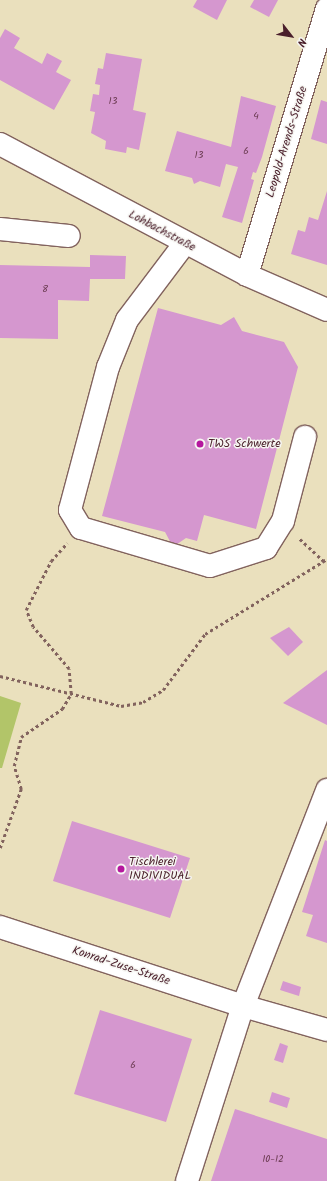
<!DOCTYPE html>
<meta charset="utf-8">
<style>
body{margin:0}
#map{position:relative;width:327px;height:1181px;overflow:hidden;background:#eae0bd;font-family:Kalam,sans-serif}
div>[style]{position:absolute}
.green>*{inset:0;background:#b2c569}
.building>*{inset:0;background:#d597cf}
.path>*{height:2.5px;margin-top:-1.25px;transform-origin:0;background:repeating-linear-gradient(90deg,#82635e 0 3px,transparent 0 6px)}
.roads{filter:drop-shadow(1px 0 #82635e) drop-shadow(-1px 0 #82635e) drop-shadow(0 1px #82635e) drop-shadow(0 -1px #82635e)}
.minor>*{height:22px;margin:-11px;padding:0 11px;transform-origin:11px;border-radius:11px;background:#fff}
.dots>*{width:11px;height:11px;translate:-50% -50%;box-sizing:border-box;border:2px solid #f6f6f2;border-radius:50%}
span{translate:-50% -50%;white-space:nowrap;text-align:center;line-height:1.15;-webkit-text-stroke:3px #f6f6f2;paint-order:stroke}
.number-label{font-size:10px;color:#6d3d54}
.number-label span{-webkit-text-stroke-width:0}
.street-label{font-size:12px;color:#4a1f2b}
.poi-label{font-size:12px;color:#4a1f2b}
.left{translate:0 -50%;text-align:left}
.north{position:absolute;left:271px;top:16px;width:40px;height:40px;-webkit-text-stroke:3px #f6f6f2;paint-order:stroke;rotate:121deg;font-size:11px;font-weight:700;line-height:16px;text-align:center;color:#4a1f2b}
.north::after{content:'';display:block;margin:auto;width:14px;height:18px;background:#4a1f2b;clip-path:polygon(50% 0,100% 100%,50% 72%,0 100%)}
</style>
<div id="map">
<div class="green">
<div style="clip-path:polygon(0 696px,21px 703px,2px 768px,0 768px)"></div>
</div>
<div class="building">
<div style="clip-path:polygon(197px 0,227px 0,217px 20px,193px 7px)"></div>
<div style="clip-path:polygon(254px 0,278px 0,269px 17px,250px 7px)"></div>
<div style="clip-path:polygon(5px 29px,20px 38px,14px 48px,42px 64px,47px 53px,62px 61px,56px 72px,71px 80px,54px 110px,0 80px,0 38px)"></div>
<div style="clip-path:polygon(106px 53px,142px 59px,133px 110px,146px 113px,139px 150px,127px 147px,126px 153px,105px 149px,106px 141px,91px 133px,95px 112px,90px 111px,93px 94px,99px 95px,100px 85px,95px 84px,98px 68px,103px 69px)"></div>
<div style="clip-path:polygon(241px 96px,276px 106px,262px 157px,256px 173px,253px 172px,251px 179px,254px 180px,242px 223px,222px 217px,238px 167px,226px 164px,220px 187px,200px 181px,194px 184px,192px 178px,165px 171px,177px 131px,231px 147px)"></div>
<div style="clip-path:polygon(321px 100px,327px 102px,327px 144px,311px 139px)"></div>
<div style="clip-path:polygon(327px 191px,327px 265px,291px 254px,298px 230px,305px 232px,309px 217px,318px 220px)"></div>
<div style="clip-path:polygon(90px 255px,126px 256px,125px 279px,90px 279px,89px 301px,58px 300px,58px 339px,0 338px,0 265px,90px 267px)"></div>
<div style="clip-path:polygon(158px 308px,221px 325px,234px 317px,242px 331px,284px 342px,298px 367px,256px 529px,204px 515px,197px 541px,186px 538px,173px 547px,165px 532px,102px 516px)"></div>
<div style="clip-path:polygon(289px 627px,303px 642px,288px 656px,270px 638px)"></div>
<div style="clip-path:polygon(327px 670px,327px 725px,283px 703px)"></div>
<div style="clip-path:polygon(72px 821px,190px 858px,170px 918px,53px 881px)"></div>
<div style="clip-path:polygon(325px 840px,327px 841px,327px 943px,306px 936px,313px 915px,302px 912px)"></div>
<div style="clip-path:polygon(283px 981px,301px 987px,299px 996px,280px 990px)"></div>
<div style="clip-path:polygon(100px 1010px,192px 1039px,166px 1122px,74px 1094px)"></div>
<div style="clip-path:polygon(280px 1043px,288px 1046px,283px 1063px,274px 1060px)"></div>
<div style="clip-path:polygon(272px 1092px,290px 1098px,287px 1108px,269px 1102px)"></div>
<div style="clip-path:polygon(235px 1109px,327px 1139px,327px 1181px,211px 1181px)"></div>
</div>
<div class="path">
<div style="left:300px;top:539px;width:33px;rotate:43deg"></div>
<div style="left:0;top:676px;width:125px;rotate:13.9deg"></div>
<div style="left:121px;top:706px;width:22px;rotate:-10deg"></div>
<div style="left:143px;top:702px;width:23px;rotate:-31deg"></div>
<div style="left:163px;top:690px;width:70px;rotate:-53.1deg"></div>
<div style="left:205px;top:634px;width:143px;rotate:-31.6deg"></div>
<div style="left:0;top:848px;width:63px;rotate:-70.4deg"></div>
<div style="left:21px;top:789px;width:24px;rotate:-107deg"></div>
<div style="left:14px;top:766px;width:30px;rotate:-76deg"></div>
<div style="left:21px;top:737px;width:50px;rotate:-34.3deg"></div>
<div style="left:62px;top:709px;width:17px;rotate:-59deg"></div>
<div style="left:71px;top:694px;width:25px;rotate:-95deg"></div>
<div style="left:69px;top:669px;width:55px;rotate:-130.6deg"></div>
<div style="left:33px;top:627px;width:18px;rotate:-112deg"></div>
<div style="left:26px;top:610px;width:55px;rotate:-63deg"></div>
<div style="left:51px;top:561px;width:24px;rotate:-48deg"></div>
</div>
<div class="roads">
<div class="minor">
<div style="left:0;top:144px;width:280px;rotate:27.9deg"></div>
<div style="left:247px;top:275px;width:87px;rotate:23.6deg"></div>
<div style="left:0;top:229px;width:69px;rotate:5.8deg"></div>
<div style="left:185px;top:243px;width:96px;rotate:127deg"></div>
<div style="left:127px;top:320px;width:51px;rotate:112deg"></div>
<div style="left:108px;top:367px;width:148px;rotate:104.9deg"></div>
<div style="left:70px;top:510px;width:21px;rotate:59deg"></div>
<div style="left:81px;top:528px;width:134px;rotate:16.4deg"></div>
<div style="left:210px;top:566px;width:59px;rotate:-17.8deg"></div>
<div style="left:266px;top:548px;width:32px;rotate:-58deg"></div>
<div style="left:283px;top:521px;width:87px;rotate:-75.3deg"></div>
<div style="left:247px;top:275px;width:278px;rotate:-73.3deg"></div>
<div style="left:0;top:927px;width:256px;rotate:18deg"></div>
<div style="left:243px;top:1006px;width:232px;rotate:-68.7deg"></div>
<div style="left:187px;top:1181px;width:184px;rotate:-72.3deg"></div>
<div style="left:243px;top:1006px;width:87px;rotate:15.9deg"></div>
</div>
</div>
<div class="dots">
<div style="left:200px;top:444px;background:#b5179e"></div>
<div style="left:121px;top:869px;background:#b5179e"></div>
</div>
<div class="number-label">
<span style="left:113px;top:102px">13</span>
<span style="left:256px;top:117px">4</span>
<span style="left:246px;top:152px">6</span>
<span style="left:199px;top:156px">13</span>
<span style="left:45px;top:290px">8</span>
<span style="left:133px;top:1066px">6</span>
<span style="left:273px;top:1160px">10-12</span>
</div>
<div class="street-label">
<span style="left:287px;top:142px;rotate:-73deg">Leopold-Arends-Straße</span>
<span style="left:162px;top:231px;rotate:28deg">Lohbachstraße</span>
<span style="left:121px;top:966px;rotate:18deg">Konrad-Zuse-Straße</span>
</div>
<div class="poi-label">
<span class="left" style="left:208px;top:444px">TWS Schwerte</span>
<span class="left" style="left:129px;top:869px">Tischlerei<br>INDIVIDUAL</span>
</div>
<div class="north">N</div>
</div>
